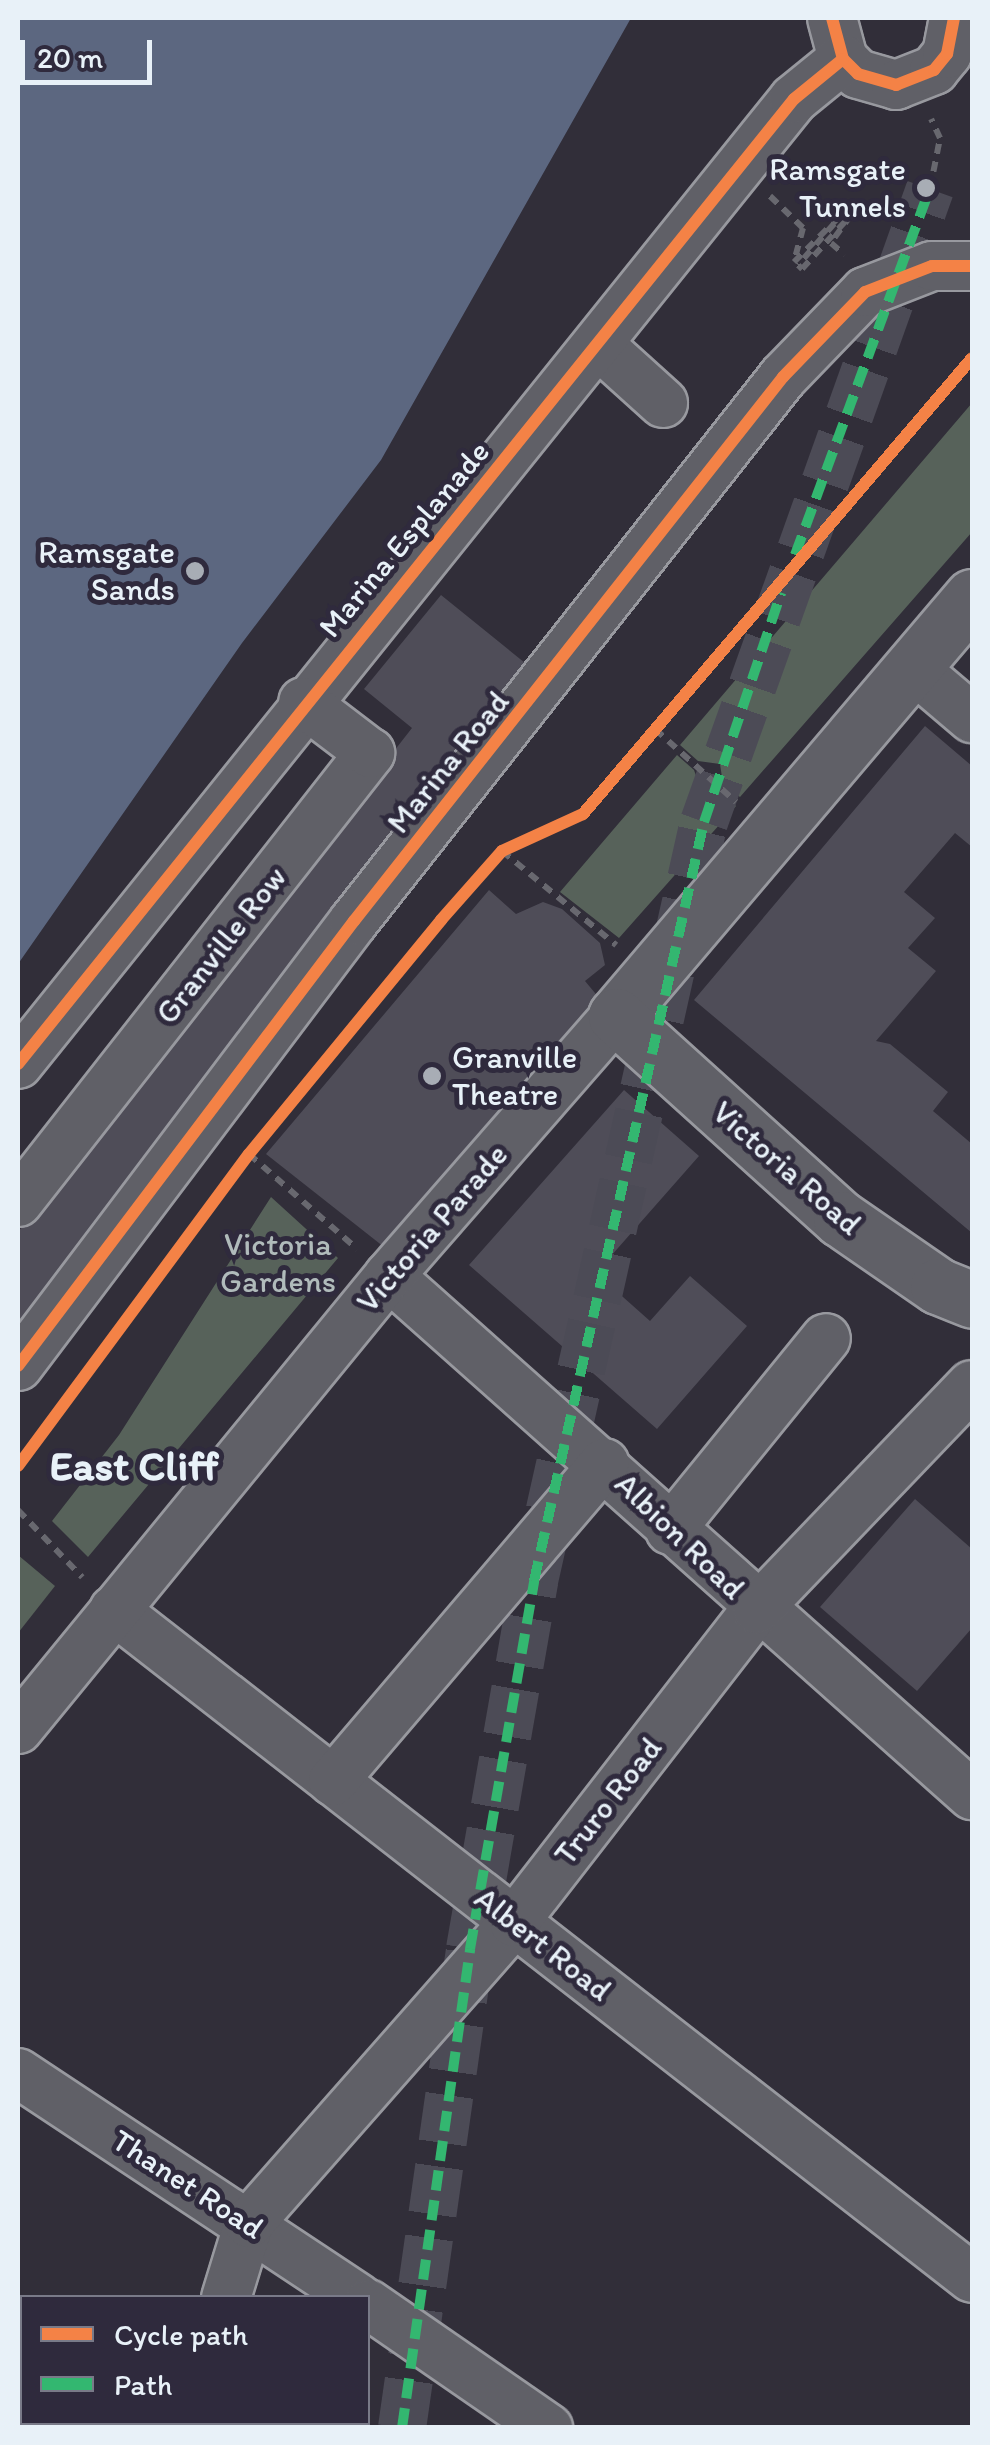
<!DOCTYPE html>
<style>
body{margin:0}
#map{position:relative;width:990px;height:2445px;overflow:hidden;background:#312e39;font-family:Itim,sans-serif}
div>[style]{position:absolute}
.green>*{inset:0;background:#57625a}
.water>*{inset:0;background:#5c6780}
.building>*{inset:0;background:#4f4d58}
.minor-tunnel>*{height:48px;margin-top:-24px;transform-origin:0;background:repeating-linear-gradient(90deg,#4c4b56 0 48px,transparent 0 72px)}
.path>*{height:6px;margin-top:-3px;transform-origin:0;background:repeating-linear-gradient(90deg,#68686f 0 10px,transparent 0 18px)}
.roads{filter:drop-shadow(2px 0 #98999f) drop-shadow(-2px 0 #98999f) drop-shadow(0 2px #98999f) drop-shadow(0 -2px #98999f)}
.minor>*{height:48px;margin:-24px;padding:0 24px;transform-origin:24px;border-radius:24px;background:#606067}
.major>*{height:55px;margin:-27.5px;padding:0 27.5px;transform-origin:27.5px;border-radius:27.5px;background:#606067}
.quiet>*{height:10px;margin-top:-5px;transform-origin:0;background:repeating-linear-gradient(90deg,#33b770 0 20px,transparent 0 30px)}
.cycleway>*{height:12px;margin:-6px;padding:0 6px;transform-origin:6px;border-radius:6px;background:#f48246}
.dots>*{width:28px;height:28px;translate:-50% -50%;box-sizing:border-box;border:5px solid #2f2a3d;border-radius:50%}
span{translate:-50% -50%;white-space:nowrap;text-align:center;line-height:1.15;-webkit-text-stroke:10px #2f2a3d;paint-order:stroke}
.poi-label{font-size:32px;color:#e8f1f8}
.right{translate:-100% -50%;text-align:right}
.left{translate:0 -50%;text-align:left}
.street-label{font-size:32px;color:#e8f1f8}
.park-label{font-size:32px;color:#b0bbbb}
.district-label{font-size:42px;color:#e8f1f8;font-weight:700}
.frame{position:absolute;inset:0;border:20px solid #e8f1f8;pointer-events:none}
.legend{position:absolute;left:20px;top:2295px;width:350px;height:130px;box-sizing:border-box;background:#2f2a3d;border:2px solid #797a88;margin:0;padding:12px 18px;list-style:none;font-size:30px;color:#e8f1f8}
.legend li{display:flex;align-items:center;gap:20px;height:50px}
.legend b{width:50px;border:2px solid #797a88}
.scale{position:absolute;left:20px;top:40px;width:132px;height:45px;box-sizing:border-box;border:5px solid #e8f1f8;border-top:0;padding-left:12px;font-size:30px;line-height:35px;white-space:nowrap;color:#e8f1f8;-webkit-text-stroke:8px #2f2a3d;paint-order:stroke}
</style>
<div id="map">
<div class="green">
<div style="clip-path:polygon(972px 403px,972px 532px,740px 797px,723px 784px,720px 764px,698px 761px,680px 745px)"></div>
<div style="clip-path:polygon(677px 755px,694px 770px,702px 793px,720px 791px,736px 806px,619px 938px,560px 892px)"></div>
<div style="clip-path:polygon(271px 1197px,338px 1258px,88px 1557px,52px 1521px,119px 1435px)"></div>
<div style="clip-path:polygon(18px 1555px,55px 1586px,18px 1633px)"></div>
</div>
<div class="water">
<div style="clip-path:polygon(18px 18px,631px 18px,381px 460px,242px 643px,18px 964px)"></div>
</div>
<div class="building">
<div style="clip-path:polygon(441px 595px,525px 663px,18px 1327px,18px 1232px,412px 728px,364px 689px)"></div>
<div style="clip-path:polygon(925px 726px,972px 766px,972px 847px,955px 833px,904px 892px,935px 918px,908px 948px,936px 971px,876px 1041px,890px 1044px,948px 1092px,933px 1111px,972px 1144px,972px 1233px,694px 1000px)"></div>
<div style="clip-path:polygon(489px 890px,516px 914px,543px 902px,562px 909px,600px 943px,605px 965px,585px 981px,600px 999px,384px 1247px,266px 1154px)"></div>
<div style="clip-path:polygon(624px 1090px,699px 1156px,596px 1273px,650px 1321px,690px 1276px,747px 1326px,657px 1429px,469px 1265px)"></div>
<div style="clip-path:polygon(915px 1499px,972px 1549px,972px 1628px,917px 1691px,820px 1607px)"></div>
</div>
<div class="minor-tunnel">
<div style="left:402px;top:2428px;width:484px;rotate:-81.9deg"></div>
<div style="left:470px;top:1949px;width:374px;rotate:-80.1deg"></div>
<div style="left:534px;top:1581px;width:778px;rotate:-77.38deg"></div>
<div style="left:704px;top:822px;width:672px;rotate:-70.35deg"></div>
</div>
<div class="path">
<div style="left:930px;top:189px;width:52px;rotate:-78.9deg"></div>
<div style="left:940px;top:138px;width:21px;rotate:-115deg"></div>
<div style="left:770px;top:196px;width:46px;rotate:44.1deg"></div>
<div style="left:803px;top:228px;width:35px;rotate:105deg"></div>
<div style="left:794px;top:262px;width:74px;rotate:-45deg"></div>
<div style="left:846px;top:210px;width:73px;rotate:131.1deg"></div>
<div style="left:798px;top:265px;width:6px;rotate:45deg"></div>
<div style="left:802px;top:269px;width:73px;rotate:-47.8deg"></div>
<div style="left:851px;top:215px;width:34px;rotate:126deg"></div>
<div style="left:831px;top:243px;width:18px;rotate:41deg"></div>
<div style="left:655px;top:729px;width:109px;rotate:42deg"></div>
<div style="left:502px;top:851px;width:148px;rotate:39.5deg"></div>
<div style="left:249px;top:1154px;width:144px;rotate:41.3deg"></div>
<div style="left:18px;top:1510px;width:93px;rotate:46.3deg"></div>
</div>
<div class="roads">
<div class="minor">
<div style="left:832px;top:18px;width:42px;rotate:75deg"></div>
<div style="left:843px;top:59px;width:21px;rotate:45deg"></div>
<div style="left:858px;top:74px;width:40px;rotate:16deg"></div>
<div style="left:896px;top:85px;width:41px;rotate:-21.5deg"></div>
<div style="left:934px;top:70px;width:21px;rotate:-51deg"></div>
<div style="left:947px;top:54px;width:37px;rotate:-79deg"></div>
<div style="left:600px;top:346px;width:85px;rotate:42.1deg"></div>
<div style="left:912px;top:667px;width:79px;rotate:40.4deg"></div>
<div style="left:18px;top:1064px;width:1238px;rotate:-51.2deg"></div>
<div style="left:794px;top:99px;width:63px;rotate:-39.2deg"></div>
<div style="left:18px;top:1202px;width:571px;rotate:-51.9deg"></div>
<div style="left:370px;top:753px;width:84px;rotate:-142.7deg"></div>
<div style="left:389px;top:1276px;width:781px;rotate:41.68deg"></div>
<div style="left:18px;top:1366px;width:558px;rotate:-52.95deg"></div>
<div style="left:354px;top:921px;width:693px;rotate:-51.74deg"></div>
<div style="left:783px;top:377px;width:118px;rotate:-46deg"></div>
<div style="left:865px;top:292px;width:72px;rotate:-21.2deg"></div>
<div style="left:932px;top:266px;width:40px"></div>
<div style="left:670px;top:1530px;width:247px;rotate:-50.9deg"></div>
<div style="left:114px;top:1610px;width:1087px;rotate:37.9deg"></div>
<div style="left:18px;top:1729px;width:586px;rotate:-50.68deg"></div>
<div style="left:389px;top:1276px;width:345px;rotate:-48.9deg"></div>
<div style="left:333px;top:1781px;width:418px;rotate:-49.5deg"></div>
<div style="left:18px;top:2073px;width:408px;rotate:33.5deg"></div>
<div style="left:226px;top:2298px;width:78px;rotate:-73deg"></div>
<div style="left:249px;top:2223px;width:401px;rotate:-48.6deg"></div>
<div style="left:514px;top:1922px;width:396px;rotate:-52.2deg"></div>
<div style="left:757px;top:1609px;width:310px;rotate:-46.2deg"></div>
<div style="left:368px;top:2304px;width:219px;rotate:34.6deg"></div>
<div style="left:185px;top:2428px;width:6px;rotate:-72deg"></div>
</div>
<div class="major">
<div style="left:972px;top:597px;width:550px;rotate:130.35deg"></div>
<div style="left:616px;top:1016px;width:303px;rotate:42.1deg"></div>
<div style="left:841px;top:1219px;width:118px;rotate:34.6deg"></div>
<div style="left:938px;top:1286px;width:37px;rotate:22deg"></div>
</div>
</div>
<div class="quiet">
<div style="left:795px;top:555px;width:390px;rotate:-69.8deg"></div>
<div style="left:402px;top:2428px;width:484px;rotate:-81.9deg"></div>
<div style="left:470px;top:1949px;width:374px;rotate:-80.1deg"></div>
<div style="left:534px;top:1581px;width:778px;rotate:-77.38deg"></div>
<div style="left:704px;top:822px;width:242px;rotate:-71.4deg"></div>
</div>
<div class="cycleway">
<div style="left:832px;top:18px;width:42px;rotate:75deg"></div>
<div style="left:843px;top:59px;width:21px;rotate:45deg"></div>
<div style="left:858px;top:74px;width:40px;rotate:16deg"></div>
<div style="left:896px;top:85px;width:41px;rotate:-21.5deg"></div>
<div style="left:934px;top:70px;width:21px;rotate:-51deg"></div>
<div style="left:947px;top:54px;width:37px;rotate:-79deg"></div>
<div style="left:18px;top:1064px;width:1238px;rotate:-51.2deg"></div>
<div style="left:794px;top:99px;width:63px;rotate:-39.2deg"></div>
<div style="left:18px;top:1366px;width:558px;rotate:-52.95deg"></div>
<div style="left:354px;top:921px;width:693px;rotate:-51.74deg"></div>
<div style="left:783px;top:377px;width:118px;rotate:-46deg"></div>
<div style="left:865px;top:292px;width:72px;rotate:-21.2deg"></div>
<div style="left:932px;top:266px;width:40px"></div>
<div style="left:18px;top:1466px;width:388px;rotate:-53.5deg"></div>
<div style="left:249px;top:1154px;width:303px;rotate:-50.6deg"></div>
<div style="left:441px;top:920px;width:92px;rotate:-48.5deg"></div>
<div style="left:502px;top:851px;width:89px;rotate:-24.6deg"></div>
<div style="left:583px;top:814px;width:599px;rotate:-49.53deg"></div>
</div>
<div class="dots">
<div style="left:926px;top:188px;background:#a8adb5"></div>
<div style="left:195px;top:571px;background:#a8adb5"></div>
<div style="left:432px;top:1076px;background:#a8adb5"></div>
</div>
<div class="poi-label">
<span class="right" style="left:906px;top:188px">Ramsgate<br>Tunnels</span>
<span class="right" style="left:175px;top:571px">Ramsgate<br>Sands</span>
<span class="left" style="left:452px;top:1076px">Granville<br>Theatre</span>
</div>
<div class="street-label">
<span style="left:404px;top:539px;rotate:-50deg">Marina Esplanade</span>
<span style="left:448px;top:762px;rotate:-51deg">Marina Road</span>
<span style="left:221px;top:945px;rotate:-52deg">Granville Row</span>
<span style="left:787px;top:1168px;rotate:41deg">Victoria Road</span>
<span style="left:432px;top:1228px;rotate:-49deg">Victoria Parade</span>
<span style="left:680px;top:1536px;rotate:44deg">Albion Road</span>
<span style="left:608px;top:1801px;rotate:-52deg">Truro Road</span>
<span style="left:543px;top:1944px;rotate:38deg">Albert Road</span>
<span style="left:188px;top:2184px;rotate:33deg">Thanet Road</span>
</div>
<div class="park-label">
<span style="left:278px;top:1263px">Victoria<br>Gardens</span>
</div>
<div class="district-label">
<span style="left:134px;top:1466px">East Cliff</span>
</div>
<div class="frame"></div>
<ul class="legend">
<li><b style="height:12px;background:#f48246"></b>Cycle path</li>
<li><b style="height:12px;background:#33b770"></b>Path</li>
</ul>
<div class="scale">20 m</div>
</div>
